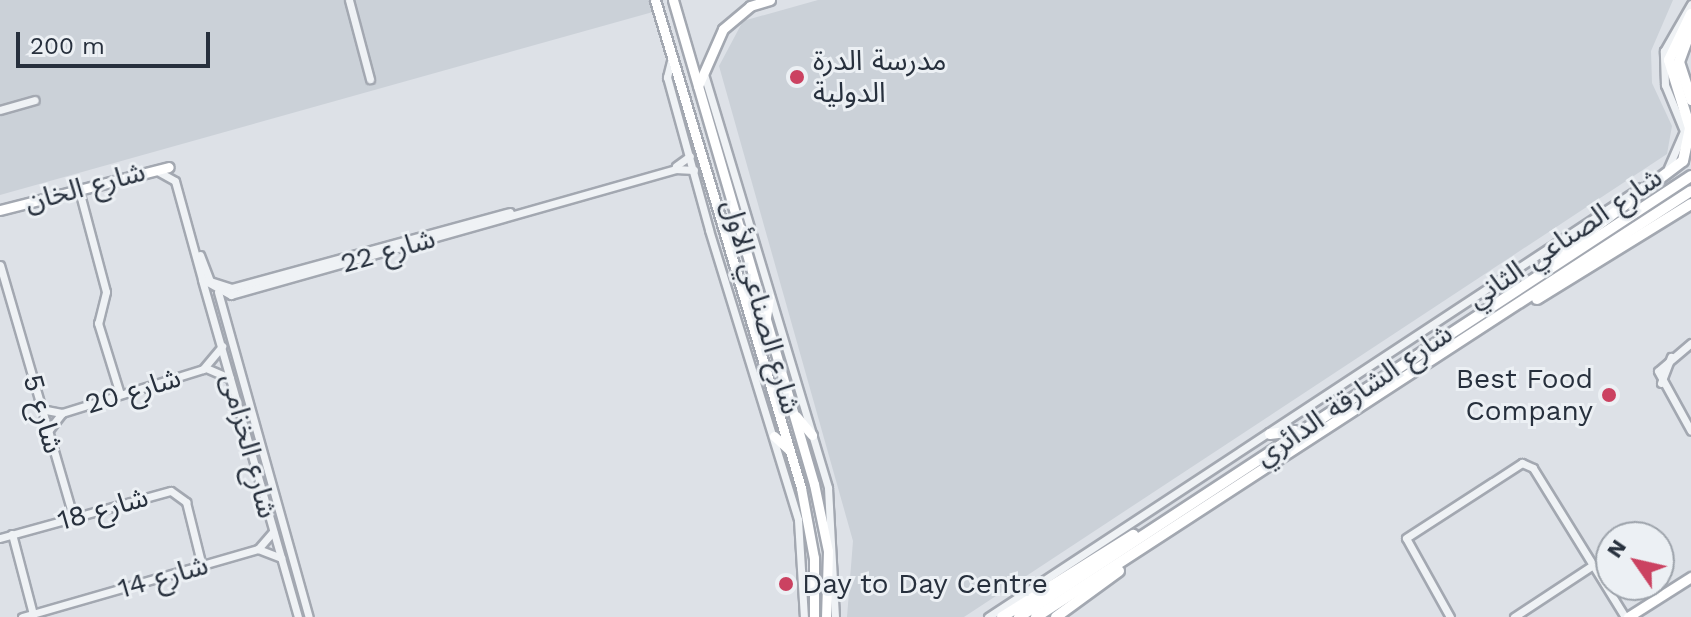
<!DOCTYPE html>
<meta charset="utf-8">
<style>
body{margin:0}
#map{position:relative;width:1691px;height:617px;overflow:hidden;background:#dde1e7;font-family:"Work Sans","Noto Sans Arabic",sans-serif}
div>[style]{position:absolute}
.built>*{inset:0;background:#cbd1d8}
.roads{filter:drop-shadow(2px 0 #a3a8b1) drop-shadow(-2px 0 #a3a8b1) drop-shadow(0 2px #a3a8b1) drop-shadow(0 -2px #a3a8b1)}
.minor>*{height:7px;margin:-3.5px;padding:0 3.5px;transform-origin:3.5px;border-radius:3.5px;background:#eff2f5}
.major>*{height:9px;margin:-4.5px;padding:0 4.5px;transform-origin:4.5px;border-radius:4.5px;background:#fff}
.highway>*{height:10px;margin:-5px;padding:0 5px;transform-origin:5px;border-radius:5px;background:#fff}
.dots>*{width:22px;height:22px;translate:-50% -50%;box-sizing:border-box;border:4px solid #ecf0f4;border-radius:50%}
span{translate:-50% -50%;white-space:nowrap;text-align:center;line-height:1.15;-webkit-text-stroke:6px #ecf0f4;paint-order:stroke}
.poi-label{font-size:28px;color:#27303d}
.left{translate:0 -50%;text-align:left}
.right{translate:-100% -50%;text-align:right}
.street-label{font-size:28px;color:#27303d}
.north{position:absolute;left:1595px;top:521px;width:80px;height:80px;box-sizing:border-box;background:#ecf0f4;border:2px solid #9da3ab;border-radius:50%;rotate:304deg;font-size:22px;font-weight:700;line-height:32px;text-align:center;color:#27303d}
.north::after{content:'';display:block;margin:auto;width:28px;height:36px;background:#cb4261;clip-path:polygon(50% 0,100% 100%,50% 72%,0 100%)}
.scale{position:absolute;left:16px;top:32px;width:194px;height:36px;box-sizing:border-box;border:4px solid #27303d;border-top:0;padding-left:10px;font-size:24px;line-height:28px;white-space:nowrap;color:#27303d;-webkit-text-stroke:6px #ecf0f4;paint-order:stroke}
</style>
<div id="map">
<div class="built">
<div style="clip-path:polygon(0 0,657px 0,660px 10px,0 195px)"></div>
<div style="clip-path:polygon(818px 0,1673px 0,1651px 51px,1652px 83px,1672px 126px,1667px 154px,964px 617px,847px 617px,853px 541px,719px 66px,743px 21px)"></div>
</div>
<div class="roads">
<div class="minor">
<div style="left:349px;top:0;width:82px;rotate:75.1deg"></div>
<div style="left:672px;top:57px;width:21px;rotate:104deg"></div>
<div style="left:667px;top:77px;width:159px;rotate:74.6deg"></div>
<div style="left:709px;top:230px;width:303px;rotate:72.9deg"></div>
<div style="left:798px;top:520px;width:97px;rotate:86.5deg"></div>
<div style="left:704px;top:74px;width:432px;rotate:73.3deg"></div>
<div style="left:828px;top:488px;width:129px;rotate:86.9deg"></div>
<div style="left:0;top:110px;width:36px;rotate:-16deg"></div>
<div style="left:676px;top:166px;width:17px;rotate:-36deg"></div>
<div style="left:1668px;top:168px;width:40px;rotate:-66.6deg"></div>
<div style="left:1684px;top:131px;width:50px;rotate:-112.4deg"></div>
<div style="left:1665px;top:85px;width:34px;rotate:-92deg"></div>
<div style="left:1664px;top:51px;width:54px;rotate:-60.1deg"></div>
<div style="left:159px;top:172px;width:18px;rotate:29deg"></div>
<div style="left:175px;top:181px;width:102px;rotate:74.6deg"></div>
<div style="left:202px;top:279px;width:33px;rotate:29deg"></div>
<div style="left:231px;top:295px;width:462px;rotate:-15.8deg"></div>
<div style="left:675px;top:169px;width:19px;rotate:3deg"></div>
<div style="left:80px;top:194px;width:101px;rotate:75.1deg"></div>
<div style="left:106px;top:292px;width:32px;rotate:104deg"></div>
<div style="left:98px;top:323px;width:74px;rotate:72.8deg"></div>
<div style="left:200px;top:255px;width:28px;rotate:69deg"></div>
<div style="left:210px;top:281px;width:23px;rotate:18deg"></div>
<div style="left:232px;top:288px;width:288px;rotate:-15.3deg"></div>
<div style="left:0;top:265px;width:262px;rotate:73.8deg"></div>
<div style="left:202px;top:280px;width:350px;rotate:74.1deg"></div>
<div style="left:218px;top:292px;width:337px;rotate:74.4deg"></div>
<div style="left:1691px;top:343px;width:43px;rotate:139.7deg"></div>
<div style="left:1658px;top:371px;width:68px;rotate:61.2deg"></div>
<div style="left:206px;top:368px;width:26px;rotate:23deg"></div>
<div style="left:1661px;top:383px;width:28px;rotate:-69deg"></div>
<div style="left:41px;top:409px;width:21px;rotate:11deg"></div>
<div style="left:62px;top:413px;width:148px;rotate:-17.3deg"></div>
<div style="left:203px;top:369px;width:30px;rotate:-50deg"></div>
<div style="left:48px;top:431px;width:23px;rotate:-52deg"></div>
<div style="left:12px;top:534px;width:83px;rotate:75.3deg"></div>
<div style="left:0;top:538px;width:177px;rotate:-15.4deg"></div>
<div style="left:171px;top:491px;width:19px;rotate:36deg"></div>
<div style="left:186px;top:502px;width:66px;rotate:76deg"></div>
<div style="left:258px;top:549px;width:25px;rotate:21deg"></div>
<div style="left:22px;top:617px;width:246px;rotate:-16.1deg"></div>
<div style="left:258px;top:549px;width:23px;rotate:-49deg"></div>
<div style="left:988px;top:617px;width:782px;rotate:-33.36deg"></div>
<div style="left:1450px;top:617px;width:90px;rotate:-119.1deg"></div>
<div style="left:1406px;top:538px;width:138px;rotate:-32.9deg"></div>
<div style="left:1522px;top:463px;width:12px;rotate:24deg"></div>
<div style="left:1533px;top:468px;width:175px;rotate:58.3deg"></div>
<div style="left:1514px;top:617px;width:95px;rotate:-33.4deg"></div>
</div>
<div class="major">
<div style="left:655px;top:0;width:509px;rotate:73.34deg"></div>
<div style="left:801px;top:488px;width:71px;rotate:79.5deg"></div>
<div style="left:814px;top:558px;width:59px;rotate:90deg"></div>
<div style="left:673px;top:0;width:504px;rotate:73.76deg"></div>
<div style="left:814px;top:484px;width:68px;rotate:78.2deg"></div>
<div style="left:828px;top:551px;width:66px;rotate:91.7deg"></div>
<div style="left:698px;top:86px;width:62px;rotate:-66.3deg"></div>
<div style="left:723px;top:29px;width:35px;rotate:-40deg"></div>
<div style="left:750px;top:6px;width:21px;rotate:-17deg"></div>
<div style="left:0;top:210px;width:174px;rotate:-14.3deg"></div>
<div style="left:738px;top:226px;width:17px;rotate:40deg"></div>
<div style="left:766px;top:317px;width:20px;rotate:-81deg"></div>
<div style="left:796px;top:416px;width:25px;rotate:50deg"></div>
<div style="left:774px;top:436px;width:21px;rotate:43deg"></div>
<div style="left:1628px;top:617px;width:75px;rotate:-32.4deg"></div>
</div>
<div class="highway">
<div style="left:1691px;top:29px;width:35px;rotate:110deg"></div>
<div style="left:1679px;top:62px;width:40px;rotate:72deg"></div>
<div style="left:1544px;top:266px;width:174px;rotate:-37.1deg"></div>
<div style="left:1683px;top:161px;width:34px;rotate:-78deg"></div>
<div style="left:1690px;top:128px;width:71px;rotate:-107.2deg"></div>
<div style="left:1669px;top:60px;width:51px;rotate:-64.4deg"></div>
<div style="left:1537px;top:299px;width:181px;rotate:-31.7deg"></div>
<div style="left:1270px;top:434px;width:25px;rotate:-7deg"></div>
<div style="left:1002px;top:617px;width:155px;rotate:-32deg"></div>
<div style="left:1019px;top:617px;width:804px;rotate:-33.27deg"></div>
<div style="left:1036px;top:617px;width:781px;rotate:-33.04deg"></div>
<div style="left:1056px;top:617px;width:78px;rotate:-36.1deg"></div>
</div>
</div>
<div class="dots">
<div style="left:797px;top:77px;background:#cb4261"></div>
<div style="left:1609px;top:395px;background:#cb4261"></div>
<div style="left:786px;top:584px;background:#cb4261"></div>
</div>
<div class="poi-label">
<span class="left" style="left:813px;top:77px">مدرسة الدرة<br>الدولية</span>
<span class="right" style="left:1593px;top:395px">Best Food<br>Company</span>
<span class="left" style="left:802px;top:584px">Day to Day Centre</span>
</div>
<div class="street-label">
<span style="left:85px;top:187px;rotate:-15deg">شارع الخان</span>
<span style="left:1565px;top:238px;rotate:-34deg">شارع الصناعي الثاني</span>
<span style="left:388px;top:251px;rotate:-16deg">شارع 22</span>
<span style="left:761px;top:307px;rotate:74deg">شارع الصناعي الأول</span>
<span style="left:133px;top:391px;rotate:-17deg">شارع 20</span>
<span style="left:1354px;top:395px;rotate:-34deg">شارع الشارقة الدائري</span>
<span style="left:43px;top:414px;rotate:74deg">شارع 5</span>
<span style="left:249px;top:446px;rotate:75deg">شارع الخزامى</span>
<span style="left:103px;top:509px;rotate:-16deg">شارع 18</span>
<span style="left:163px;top:577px;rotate:-16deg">شارع 14</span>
</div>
<div class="north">N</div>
<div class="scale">200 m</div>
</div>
